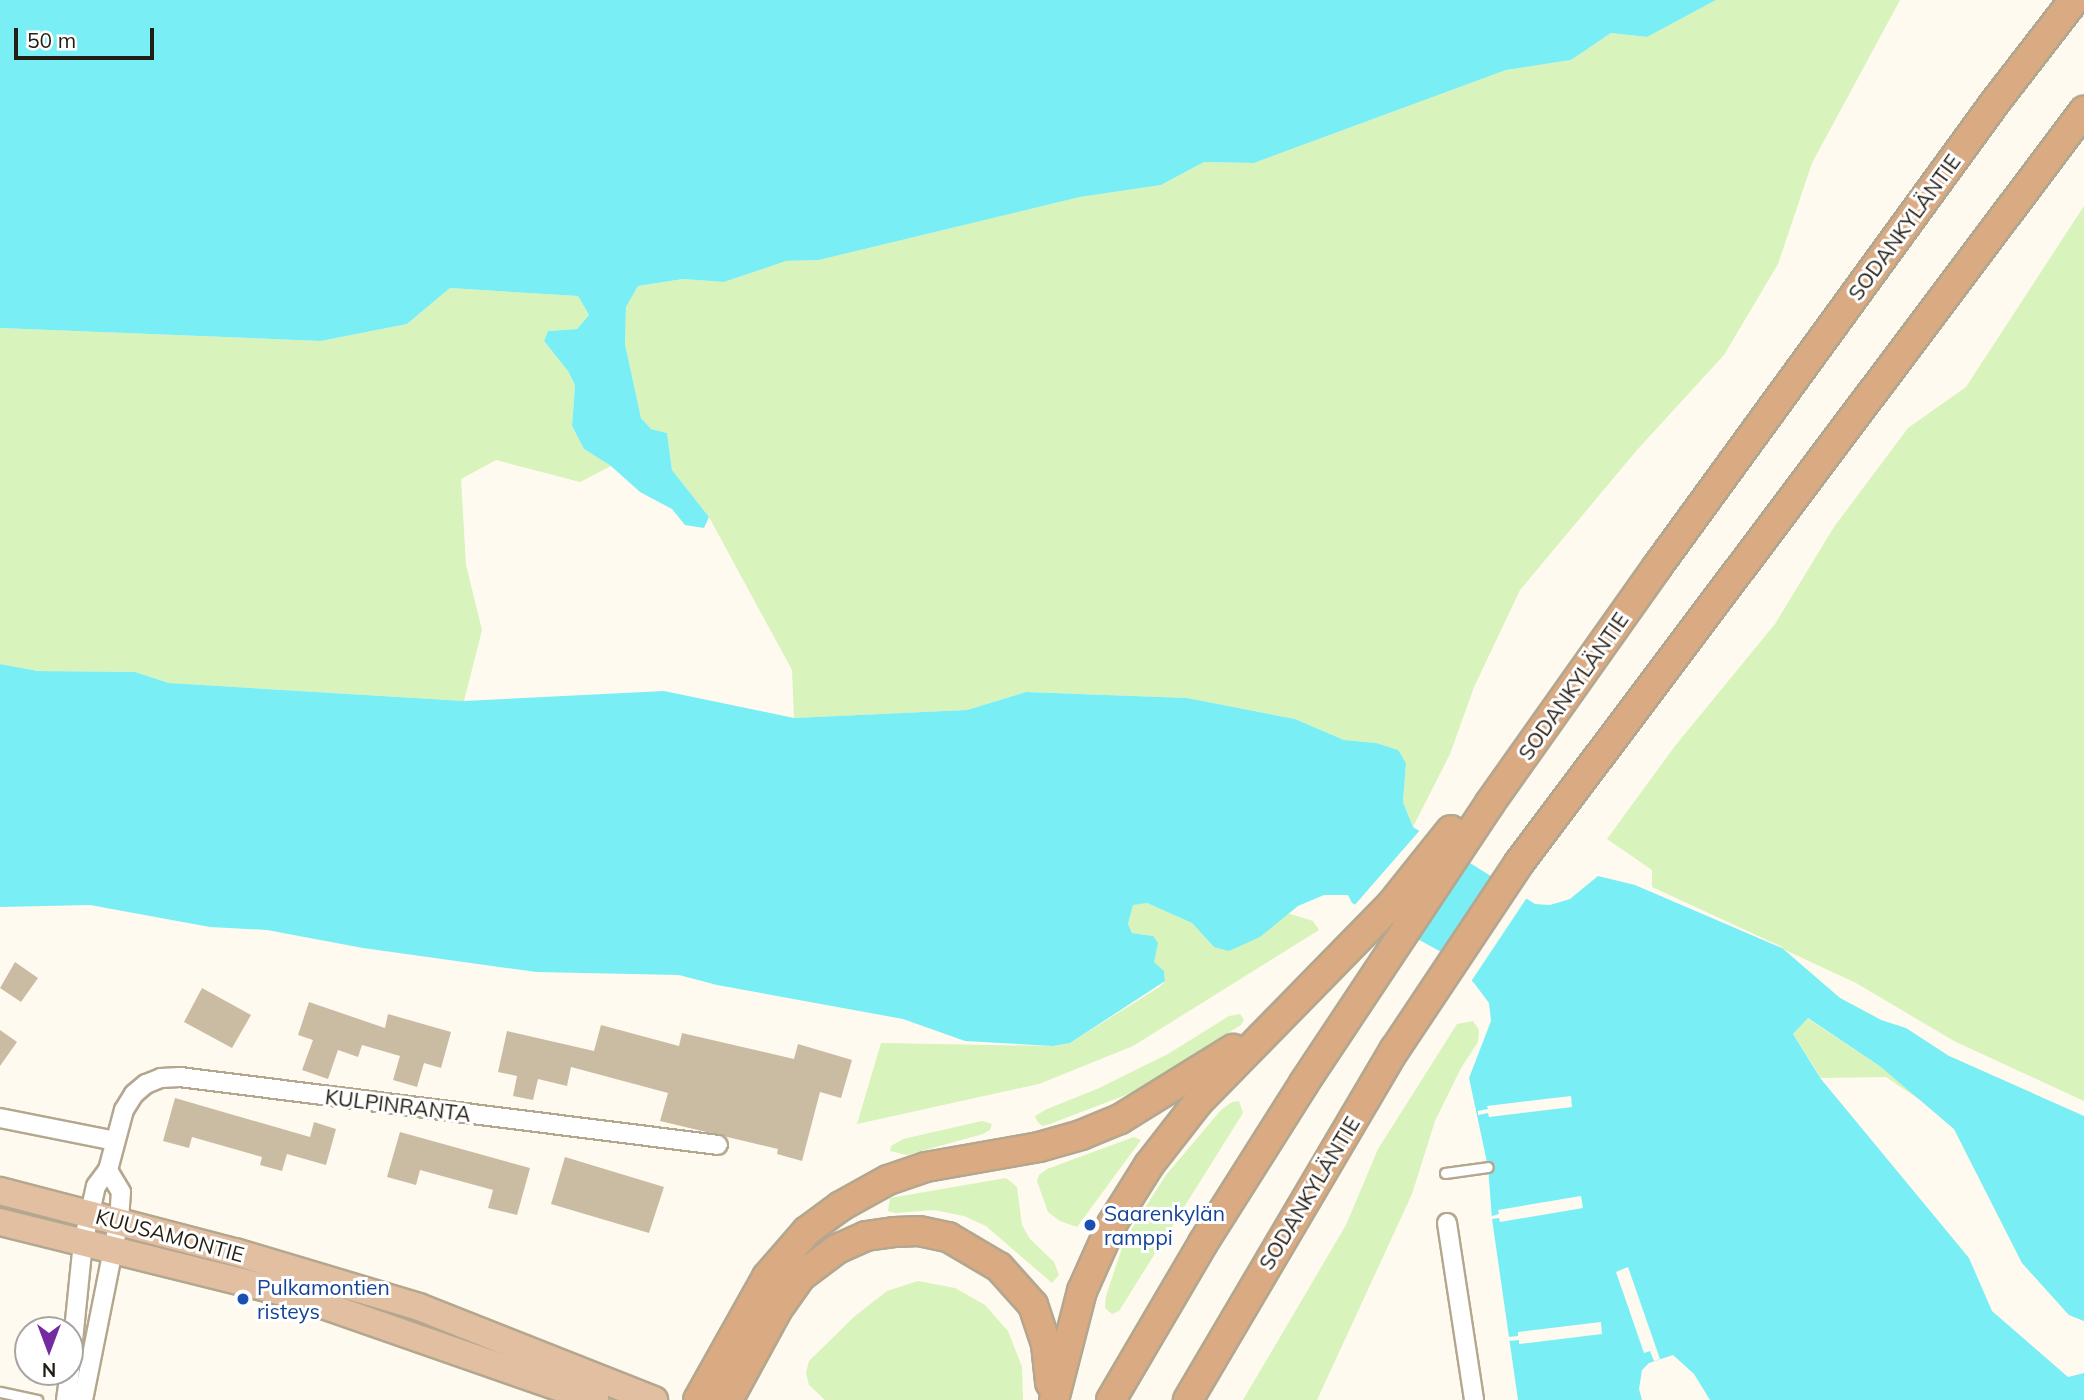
<!DOCTYPE html>
<meta charset="utf-8">
<style>
body{margin:0}
#map{position:relative;width:2084px;height:1400px;overflow:hidden;background:#fffaef;font-family:Mulish,sans-serif}
div>[style]{position:absolute}
.green>*{inset:0;background:#d8f3bb}
.water>*{inset:0;background:#79eff5}
.pier>*{inset:0;background:#fffaef}
.building>*{inset:0;background:#c9bca3}
.roads{filter:drop-shadow(2px 0 #b4a78f) drop-shadow(-2px 0 #b4a78f) drop-shadow(0 2px #b4a78f) drop-shadow(0 -2px #b4a78f)}
.service>*{height:9px;margin:-4.5px;padding:0 4.5px;transform-origin:4.5px;border-radius:4.5px;background:#fff}
.minor>*{height:18px;margin:-9px;padding:0 9px;transform-origin:9px;border-radius:9px;background:#fff}
.primary>*{height:26px;margin:-13px;padding:0 13px;transform-origin:13px;border-radius:13px;background:#e3bfa2}
.trunk>*{height:28px;margin:-14px;padding:0 14px;transform-origin:14px;border-radius:14px;background:#daaa83}
.dots>*{width:19px;height:19px;translate:-50% -50%;box-sizing:border-box;border:4px solid #fff;border-radius:50%}
span{translate:-50% -50%;white-space:nowrap;text-align:center;line-height:1.15;-webkit-text-stroke:6px #fff;paint-order:stroke}
.street-label{font-size:21px;color:#231e14}
.transit-label{font-size:21px;color:#164399}
.left{translate:0 -50%;text-align:left}
.north{position:absolute;left:14px;top:1316px;width:70px;height:70px;box-sizing:border-box;background:#fff;border:2px solid #a7a5a1;border-radius:50%;rotate:180deg;font-size:19px;font-weight:700;line-height:28px;text-align:center;color:#231e14}
.north::after{content:'';display:block;margin:auto;width:24px;height:32px;background:#742b9f;clip-path:polygon(50% 0,100% 100%,50% 72%,0 100%)}
.scale{position:absolute;left:14px;top:28px;width:140px;height:32px;box-sizing:border-box;border:4px solid #231e14;border-top:0;padding-left:9px;font-size:21px;line-height:24px;white-space:nowrap;color:#231e14;-webkit-text-stroke:5px #fff;paint-order:stroke}
</style>
<div id="map">
<div class="green">
<div style="clip-path:polygon(1716px 0,1900px 0,1812px 163px,1778px 264px,1724px 355px,1637px 450px,1520px 590px,1474px 687px,1450px 754px,1413px 827px,1403px 802px,1406px 763px,1376px 743px,1344px 740px,1295px 719px,1187px 698px,1026px 692px,967px 710px,794px 718px,792px 670px,709px 517px,672px 470px,667px 433px,651px 429px,641px 418px,625px 344px,626px 307px,638px 286px,683px 279px,724px 282px,786px 261px,819px 260px,1080px 197px,1161px 185px,1204px 162px,1254px 163px,1506px 70px,1571px 60px,1611px 33px,1647px 37px)"></div>
<div style="clip-path:polygon(2084px 206px,2084px 1101px,1954px 1041px,1856px 983px,1783px 949px,1840px 998px,1949px 1056px,2084px 1116px,1808px 997px,1782px 947px,1652px 887px,1652px 870px,1607px 839px,1675px 746px,1775px 624px,1834px 527px,1908px 428px,1966px 387px)"></div>
<div style="clip-path:polygon(450px 288px,578px 296px,589px 315px,577px 329px,548px 331px,544px 341px,568px 371px,575px 385px,572px 426px,584px 449px,611px 466px,580px 482px,496px 460px,461px 479px,466px 565px,482px 630px,464px 701px,169px 683px,135px 672px,38px 671px,0 664px,0 328px,321px 341px,407px 324px)"></div>
<div style="clip-path:polygon(1147px 903px,1192px 923px,1214px 947px,1260px 937px,1287px 913px,1313px 921px,1319px 930px,1133px 1046px,1039px 1084px,857px 1124px,881px 1043px,1053px 1046px,1070px 1043px,1158px 988px,1165px 981px,1164px 971px,1154px 962px,1153px 936px,1132px 933px,1128px 924px,1133px 904px)"></div>
<div style="clip-path:polygon(1240px 1014px,1244px 1020px,1241px 1025px,1131px 1093px,1050px 1124px,1042px 1126px,1037px 1121px,1035px 1116px,1047px 1109px,1097px 1089px,1168px 1054px,1229px 1016px)"></div>
<div style="clip-path:polygon(1807px 1018px,1881px 1067px,2084px 1174px,2084px 1321px,2069px 1315px,2022px 1263px,1954px 1129px,1926px 1104px,1886px 1077px,1821px 1078px,1793px 1034px)"></div>
<div style="clip-path:polygon(1473px 1021px,1479px 1030px,1478px 1042px,1461px 1068px,1435px 1121px,1412px 1194px,1317px 1400px,1243px 1400px,1346px 1225px,1378px 1149px,1457px 1024px)"></div>
<div style="clip-path:polygon(1239px 1101px,1243px 1113px,1119px 1311px,1112px 1314px,1105px 1308px,1106px 1296px,1125px 1239px,1166px 1175px,1221px 1110px,1232px 1102px)"></div>
<div style="clip-path:polygon(982px 1121px,992px 1124px,990px 1130px,983px 1134px,907px 1155px,890px 1151px,891px 1146px,903px 1139px)"></div>
<div style="clip-path:polygon(1134px 1137px,1141px 1140px,1077px 1227px,1060px 1221px,1048px 1212px,1037px 1181px,1039px 1175px,1047px 1169px)"></div>
<div style="clip-path:polygon(1006px 1178px,1017px 1187px,1022px 1225px,1030px 1239px,1054px 1262px,1059px 1275px,1052px 1283px,986px 1226px,964px 1216px,934px 1210px,895px 1213px,888px 1211px,890px 1198px)"></div>
<div style="clip-path:polygon(918px 1281px,955px 1288px,985px 1305px,1008px 1331px,1022px 1367px,1023px 1400px,825px 1400px,809px 1385px,806px 1373px,809px 1361px,855px 1316px,887px 1291px)"></div>
</div>
<div class="water">
<div style="clip-path:polygon(0 0,1716px 0,1647px 37px,1611px 33px,1571px 60px,1506px 70px,1254px 163px,1204px 162px,1161px 185px,1080px 197px,819px 260px,786px 261px,724px 282px,683px 279px,638px 286px,626px 307px,625px 344px,641px 418px,651px 429px,667px 433px,672px 470px,709px 517px,704px 528px,685px 525px,672px 509px,640px 492px,611px 466px,584px 449px,572px 426px,575px 385px,568px 371px,544px 341px,548px 331px,577px 329px,589px 315px,578px 296px,450px 288px,407px 324px,321px 341px,0 328px)"></div>
<div style="clip-path:polygon(0 664px,38px 671px,135px 672px,169px 683px,464px 701px,664px 691px,794px 718px,967px 710px,1026px 692px,1187px 698px,1295px 719px,1344px 740px,1376px 743px,1398px 750px,1406px 763px,1403px 802px,1413px 827px,1535px 904px,1550px 905px,1570px 899px,1598px 876px,1635px 885px,1782px 948px,1840px 998px,1881px 1020px,1906px 1028px,1949px 1056px,2084px 1116px,2084px 1321px,2069px 1315px,2022px 1263px,1954px 1129px,1881px 1067px,1808px 1018px,1793px 1034px,1821px 1079px,1969px 1258px,1992px 1311px,2068px 1377px,2084px 1373px,2084px 1400px,1710px 1400px,1694px 1374px,1673px 1355px,1649px 1363px,1642px 1370px,1639px 1389px,1642px 1400px,1518px 1400px,1492px 1219px,1488px 1167px,1469px 1078px,1491px 1021px,1489px 1003px,1474px 983px,1443px 953px,1352px 903px,1348px 895px,1324px 895px,1298px 906px,1260px 937px,1229px 951px,1214px 947px,1192px 923px,1147px 903px,1133px 905px,1128px 924px,1132px 933px,1153px 936px,1158px 943px,1154px 962px,1164px 971px,1165px 981px,1070px 1043px,1053px 1046px,965px 1041px,903px 1019px,717px 985px,679px 975px,536px 972px,363px 948px,267px 930px,210px 927px,90px 905px,0 907px)"></div>
</div>
<div class="pier">
<div style="clip-path:polygon(1421px 829px,1470px 859px,1414px 943px,1353px 907px)"></div>
<div style="clip-path:polygon(1495px 875px,1528px 896px,1470px 983px,1440px 956px)"></div>
<div style="clip-path:polygon(1571px 1096px,1572px 1107px,1489px 1117px,1488px 1113px,1478px 1115px,1478px 1111px,1488px 1109px,1487px 1106px)"></div>
<div style="clip-path:polygon(1581px 1196px,1583px 1208px,1500px 1222px,1499px 1218px,1492px 1219px,1492px 1216px,1499px 1214px,1498px 1210px)"></div>
<div style="clip-path:polygon(1628px 1267px,1660px 1359px,1654px 1361px,1650px 1351px,1644px 1353px,1616px 1272px)"></div>
<div style="clip-path:polygon(1601px 1322px,1602px 1334px,1519px 1344px,1519px 1340px,1509px 1341px,1508px 1337px,1518px 1336px,1518px 1332px)"></div>
</div>
<div class="building">
<div style="clip-path:polygon(15px 962px,38px 978px,21px 1002px,0 988px)"></div>
<div style="clip-path:polygon(202px 988px,251px 1015px,232px 1048px,184px 1022px)"></div>
<div style="clip-path:polygon(309px 1002px,385px 1028px,388px 1014px,451px 1032px,441px 1068px,424px 1063px,417px 1087px,393px 1080px,400px 1056px,362px 1045px,358px 1057px,338px 1050px,328px 1079px,302px 1070px,313px 1040px,298px 1035px)"></div>
<div style="clip-path:polygon(601px 1025px,679px 1046px,682px 1033px,794px 1059px,798px 1044px,852px 1060px,841px 1098px,820px 1092px,802px 1161px,777px 1154px,778px 1149px,660px 1121px,668px 1093px,571px 1067px,567px 1086px,538px 1079px,533px 1100px,513px 1096px,517px 1076px,498px 1072px,507px 1031px,594px 1051px)"></div>
<div style="clip-path:polygon(0 1030px,17px 1042px,0 1066px)"></div>
<div style="clip-path:polygon(175px 1098px,310px 1137px,314px 1122px,336px 1129px,326px 1165px,287px 1154px,282px 1171px,260px 1165px,262px 1157px,192px 1137px,189px 1148px,163px 1141px)"></div>
<div style="clip-path:polygon(400px 1132px,530px 1168px,517px 1215px,488px 1208px,493px 1190px,420px 1170px,416px 1185px,387px 1177px)"></div>
<div style="clip-path:polygon(565px 1157px,664px 1187px,649px 1233px,551px 1204px)"></div>
</div>
<div class="roads">
<div class="service">
<div style="left:1445px;top:1173px;width:43px;rotate:-7.9deg"></div>
<div style="left:0;top:1392px;width:38px;rotate:12deg"></div>
</div>
<div class="minor">
<div style="left:0;top:1118px;width:117px;rotate:11.3deg"></div>
<div style="left:1447px;top:1223px;width:179px;rotate:81.3deg"></div>
<div style="left:70px;top:1370px;width:128px;rotate:-84.2deg"></div>
<div style="left:83px;top:1243px;width:58px;rotate:-77.2deg"></div>
<div style="left:96px;top:1186px;width:20px;rotate:-53deg"></div>
<div style="left:108px;top:1170px;width:62px;rotate:-75.1deg"></div>
<div style="left:124px;top:1110px;width:19px;rotate:-58deg"></div>
<div style="left:134px;top:1094px;width:16px;rotate:-40deg"></div>
<div style="left:146px;top:1084px;width:16px;rotate:-22deg"></div>
<div style="left:161px;top:1078px;width:19px;rotate:-3deg"></div>
<div style="left:180px;top:1077px;width:542px;rotate:7.2deg"></div>
<div style="left:66px;top:1400px;width:28px;rotate:-82deg"></div>
<div style="left:83px;top:1400px;width:184px;rotate:-78.7deg"></div>
<div style="left:119px;top:1220px;width:28px;rotate:-86deg"></div>
<div style="left:121px;top:1192px;width:26px;rotate:-121deg"></div>
</div>
<div class="primary">
<div style="left:0;top:1191px;width:243px;rotate:14.6deg"></div>
<div style="left:235px;top:1252px;width:192px;rotate:16.6deg"></div>
<div style="left:419px;top:1307px;width:253px;rotate:21.6deg"></div>
<div style="left:0;top:1222px;width:303px;rotate:13.9deg"></div>
<div style="left:294px;top:1295px;width:319px;rotate:19.2deg"></div>
</div>
<div class="trunk">
<div style="left:698px;top:1400px;width:141px;rotate:-60.7deg"></div>
<div style="left:767px;top:1277px;width:61px;rotate:-49deg"></div>
<div style="left:807px;top:1231px;width:42px;rotate:-36.3deg"></div>
<div style="left:841px;top:1206px;width:54px;rotate:-29deg"></div>
<div style="left:888px;top:1180px;width:40px;rotate:-18.9deg"></div>
<div style="left:926px;top:1167px;width:115px;rotate:-10deg"></div>
<div style="left:1039px;top:1147px;width:44px;rotate:-15.9deg"></div>
<div style="left:1081px;top:1135px;width:42px;rotate:-22.3deg"></div>
<div style="left:1120px;top:1119px;width:133px;rotate:-31.8deg"></div>
<div style="left:728px;top:1400px;width:102px;rotate:-61.4deg"></div>
<div style="left:777px;top:1310px;width:42px;rotate:-54.8deg"></div>
<div style="left:801px;top:1276px;width:45px;rotate:-36.9deg"></div>
<div style="left:837px;top:1249px;width:32px;rotate:-24deg"></div>
<div style="left:866px;top:1236px;width:28px;rotate:-8deg"></div>
<div style="left:894px;top:1232px;width:25px;rotate:-2deg"></div>
<div style="left:919px;top:1231px;width:30px;rotate:12deg"></div>
<div style="left:948px;top:1237px;width:59px;rotate:30.5deg"></div>
<div style="left:999px;top:1267px;width:51px;rotate:48.2deg"></div>
<div style="left:1033px;top:1305px;width:41px;rotate:71.6deg"></div>
<div style="left:1046px;top:1344px;width:39px;rotate:84deg"></div>
<div style="left:1054px;top:1400px;width:113px;rotate:-75.6deg"></div>
<div style="left:1082px;top:1291px;width:73px;rotate:-65.9deg"></div>
<div style="left:1112px;top:1224px;width:70px;rotate:-57.9deg"></div>
<div style="left:1149px;top:1165px;width:80px;rotate:-52.1deg"></div>
<div style="left:1198px;top:1102px;width:276px;rotate:-45.6deg"></div>
<div style="left:1391px;top:905px;width:96px;rotate:-51.3deg"></div>
<div style="left:1111px;top:1400px;width:182px;rotate:-59.6deg"></div>
<div style="left:1203px;top:1243px;width:189px;rotate:-57.7deg"></div>
<div style="left:1304px;top:1083px;width:336px;rotate:-56.4deg"></div>
<div style="left:1490px;top:803px;width:289px;rotate:-54.7deg"></div>
<div style="left:1657px;top:567px;width:576px;rotate:-53.97deg"></div>
<div style="left:1996px;top:101px;width:128px;rotate:-52.3deg"></div>
<div style="left:1188px;top:1400px;width:407px;rotate:-59.5deg"></div>
<div style="left:1395px;top:1049px;width:224px;rotate:-56.3deg"></div>
<div style="left:1519px;top:863px;width:941px;rotate:-53.08deg"></div>
</div>
</div>
<div class="dots">
<div style="left:1090px;top:1225px;background:#1a4fb4"></div>
<div style="left:243px;top:1299px;background:#1a4fb4"></div>
</div>
<div class="street-label">
<span style="left:1904px;top:227px;rotate:-54deg">SODANKYLÄNTIE</span>
<span style="left:1573px;top:686px;rotate:-55deg">SODANKYLÄNTIE</span>
<span style="left:398px;top:1105px;rotate:7deg">KULPINRANTA</span>
<span style="left:1309px;top:1193px;rotate:-59deg">SODANKYLÄNTIE</span>
<span style="left:170px;top:1235px;rotate:15deg">KUUSAMONTIE</span>
</div>
<div class="transit-label">
<span class="left" style="left:1104px;top:1225px">Saarenkylän<br>ramppi</span>
<span class="left" style="left:257px;top:1299px">Pulkamontien<br>risteys</span>
</div>
<div class="north">N</div>
<div class="scale">50 m</div>
</div>
